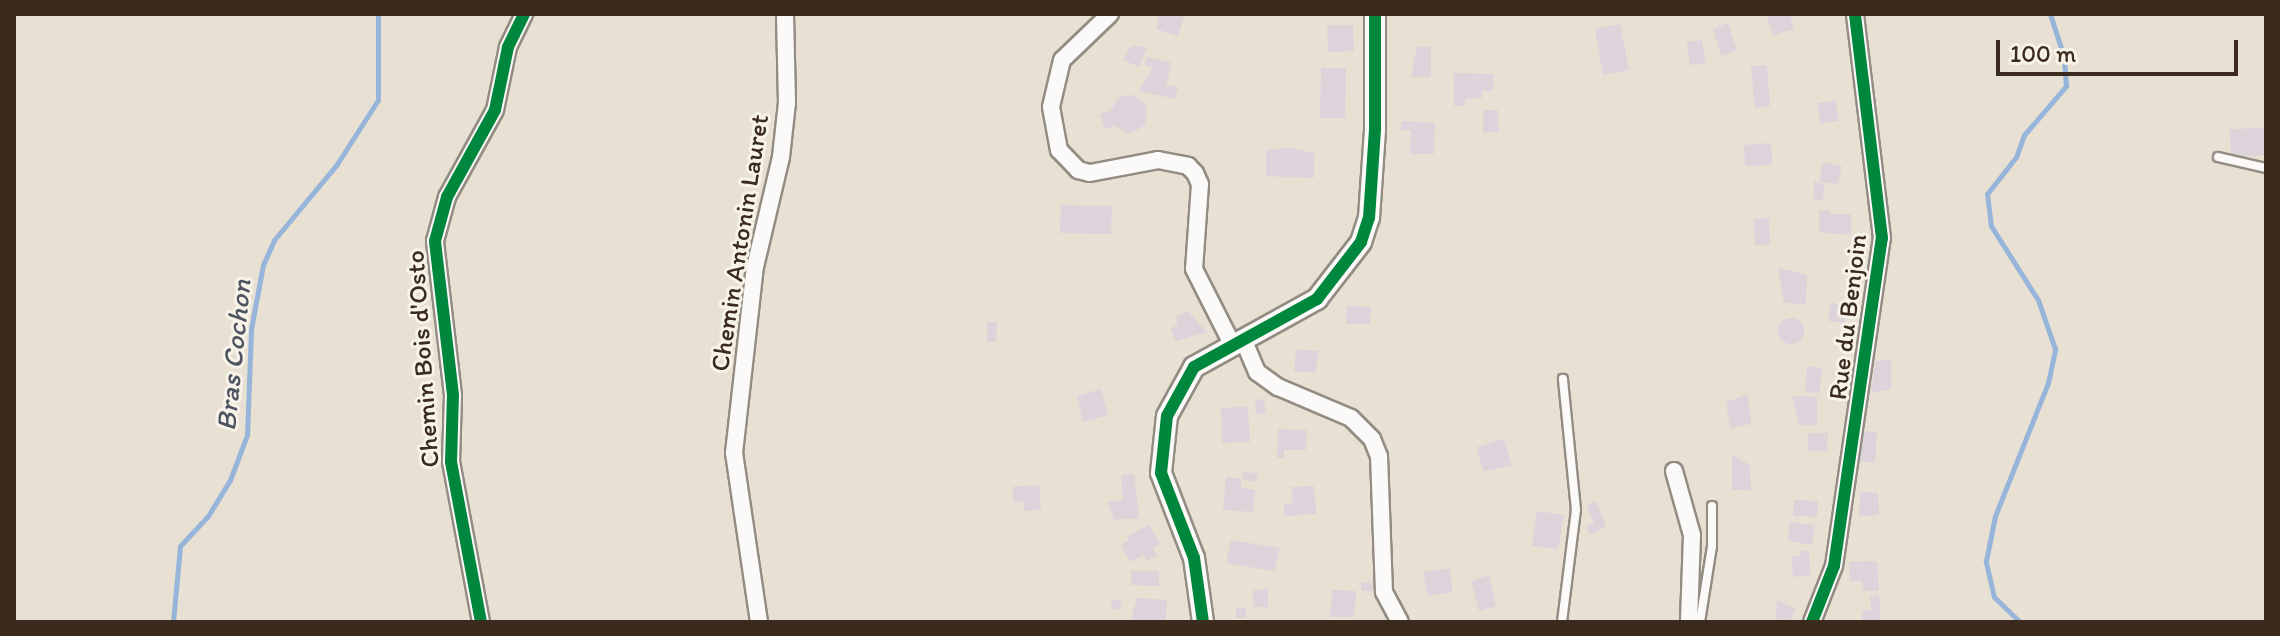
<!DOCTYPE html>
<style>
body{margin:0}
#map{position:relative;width:2280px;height:636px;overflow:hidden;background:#e8e0d2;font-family:Itim,sans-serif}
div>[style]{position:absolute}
.stream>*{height:5px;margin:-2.5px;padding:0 2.5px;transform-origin:2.5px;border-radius:2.5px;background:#97b5da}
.building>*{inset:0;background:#ddd3db}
.round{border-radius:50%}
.roads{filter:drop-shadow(2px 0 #928c83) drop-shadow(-2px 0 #928c83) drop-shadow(0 2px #928c83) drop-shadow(0 -2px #928c83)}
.service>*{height:8px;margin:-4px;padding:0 4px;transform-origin:4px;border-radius:4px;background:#fcfaf8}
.minor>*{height:16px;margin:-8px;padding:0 8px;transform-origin:8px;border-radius:8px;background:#fcfaf8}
.tertiary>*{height:20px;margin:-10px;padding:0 10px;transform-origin:10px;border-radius:10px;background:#fcfaf8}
.cycleway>*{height:12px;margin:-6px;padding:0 6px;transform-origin:6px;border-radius:6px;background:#00873e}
span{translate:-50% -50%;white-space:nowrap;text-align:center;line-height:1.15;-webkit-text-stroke:6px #f7f3e8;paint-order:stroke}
.street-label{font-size:26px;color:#3b2a1e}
.water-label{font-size:28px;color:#4f5461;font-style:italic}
.frame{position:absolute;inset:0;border:16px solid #3b2a1e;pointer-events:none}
.scale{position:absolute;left:1996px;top:40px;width:242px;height:36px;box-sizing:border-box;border:4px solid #3b2a1e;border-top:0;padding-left:10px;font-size:24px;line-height:28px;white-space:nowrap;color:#3b2a1e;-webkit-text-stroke:6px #f7f3e8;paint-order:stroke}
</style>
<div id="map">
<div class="stream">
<div style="left:173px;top:622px;width:76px;rotate:-84.7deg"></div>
<div style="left:180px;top:546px;width:41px;rotate:-47deg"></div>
<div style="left:208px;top:516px;width:42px;rotate:-58.6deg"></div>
<div style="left:230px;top:480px;width:48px;rotate:-69.3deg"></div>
<div style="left:247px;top:435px;width:106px;rotate:-87.8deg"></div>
<div style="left:251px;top:329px;width:65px;rotate:-79.4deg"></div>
<div style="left:263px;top:265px;width:27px;rotate:-66deg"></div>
<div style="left:274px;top:240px;width:99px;rotate:-50.3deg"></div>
<div style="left:337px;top:164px;width:76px;rotate:-57.4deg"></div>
<div style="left:378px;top:100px;width:86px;rotate:-90deg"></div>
<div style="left:2020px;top:622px;width:36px;rotate:-136deg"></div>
<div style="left:1994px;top:597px;width:37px;rotate:-103deg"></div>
<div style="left:1986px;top:561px;width:46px;rotate:-78.7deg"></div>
<div style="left:1995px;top:516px;width:143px;rotate:-68.3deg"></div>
<div style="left:2048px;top:383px;width:35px;rotate:-78deg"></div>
<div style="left:2055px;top:349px;width:52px;rotate:-109.1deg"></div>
<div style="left:2038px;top:300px;width:88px;rotate:-122.4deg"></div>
<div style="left:1991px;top:226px;width:32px;rotate:-97deg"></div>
<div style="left:1987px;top:194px;width:47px;rotate:-51.9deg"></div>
<div style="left:2016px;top:157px;width:23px;rotate:-70deg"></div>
<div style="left:2024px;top:135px;width:65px;rotate:-49.4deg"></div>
<div style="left:2066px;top:86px;width:29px;rotate:-94deg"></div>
<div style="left:2064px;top:57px;width:45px;rotate:-108deg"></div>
</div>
<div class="building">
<div style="clip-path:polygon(1160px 14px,1185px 14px,1178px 36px,1156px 29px)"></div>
<div style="clip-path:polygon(1766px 14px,1790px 14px,1794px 29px,1773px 35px)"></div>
<div style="clip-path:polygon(1728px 23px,1737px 50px,1721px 56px,1713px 29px)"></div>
<div style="clip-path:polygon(1620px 24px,1629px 70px,1603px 75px,1595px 29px)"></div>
<div style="clip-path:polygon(1327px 25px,1353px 25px,1354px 51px,1328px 52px)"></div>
<div style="clip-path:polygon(1702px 40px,1706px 63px,1690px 65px,1687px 42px)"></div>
<div style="clip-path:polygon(1131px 46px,1147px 47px,1139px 67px,1123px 60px)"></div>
<div style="clip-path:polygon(1417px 47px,1431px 47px,1431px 77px,1411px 77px)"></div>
<div style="clip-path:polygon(1147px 57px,1172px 63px,1166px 85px,1178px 87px,1175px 99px,1139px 91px,1153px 67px,1145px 65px)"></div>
<div style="clip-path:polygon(1767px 65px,1770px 106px,1755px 108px,1751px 66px)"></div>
<div style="clip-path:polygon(1321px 68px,1346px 68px,1345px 118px,1320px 118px)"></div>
<div style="clip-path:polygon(1454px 73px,1494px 74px,1493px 91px,1482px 90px,1482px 98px,1465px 99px,1465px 106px,1454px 106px)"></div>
<div style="clip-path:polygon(1133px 95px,1147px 105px,1145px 125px,1130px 134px,1114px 126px,1104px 129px,1100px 114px,1110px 111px,1119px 97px)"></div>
<div style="clip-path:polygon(1836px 101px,1838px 121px,1820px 123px,1818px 103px)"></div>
<div style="clip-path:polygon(1483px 110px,1498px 110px,1499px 132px,1483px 133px)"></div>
<div style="clip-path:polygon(1402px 121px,1435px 123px,1434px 154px,1410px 154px,1411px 130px,1401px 130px)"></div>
<div style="clip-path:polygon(2266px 128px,2266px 155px,2231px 157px,2230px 129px)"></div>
<div style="clip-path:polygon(1771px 143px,1772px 165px,1745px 166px,1744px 145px)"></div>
<div style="clip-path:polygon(1290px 148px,1314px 153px,1314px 178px,1266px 176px,1266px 150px)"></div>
<div style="clip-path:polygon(1823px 162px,1842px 166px,1838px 184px,1819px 182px)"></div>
<div style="clip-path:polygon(1814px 181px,1824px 185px,1823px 200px,1814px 199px)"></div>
<div style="clip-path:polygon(1061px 205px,1112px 206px,1111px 234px,1060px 233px)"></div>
<div style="clip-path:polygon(1830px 210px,1830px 214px,1851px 214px,1851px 235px,1819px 232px,1819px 211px)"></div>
<div style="clip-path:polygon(1769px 218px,1770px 245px,1755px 245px,1754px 219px)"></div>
<div style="clip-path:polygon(1778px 268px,1807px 275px,1806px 304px,1784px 303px)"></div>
<div style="clip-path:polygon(1830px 303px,1848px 305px,1845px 323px,1828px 321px)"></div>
<div style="clip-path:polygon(1347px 306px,1371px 307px,1370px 324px,1346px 324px)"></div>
<div style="clip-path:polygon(1188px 311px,1207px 332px,1176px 341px,1170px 329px,1178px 324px,1175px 317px)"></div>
<div class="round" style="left:1778px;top:318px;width:26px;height:26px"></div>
<div style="clip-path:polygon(987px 322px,997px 322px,996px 342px,987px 342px)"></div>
<div style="clip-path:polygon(1296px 349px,1318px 351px,1316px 373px,1294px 371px)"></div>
<div style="clip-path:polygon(1891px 360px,1891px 389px,1871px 393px,1875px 361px)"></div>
<div style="clip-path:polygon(1807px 366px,1822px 368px,1820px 393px,1805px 392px)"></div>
<div style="clip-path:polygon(1101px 389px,1108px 415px,1083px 422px,1077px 396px)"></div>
<div style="clip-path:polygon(1748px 394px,1751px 424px,1730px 428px,1726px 402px)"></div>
<div style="clip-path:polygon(1799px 396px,1817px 397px,1817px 425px,1799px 425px,1792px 397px)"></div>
<div style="clip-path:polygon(1264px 399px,1266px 413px,1256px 414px,1255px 400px)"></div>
<div style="clip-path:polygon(1235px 407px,1248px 407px,1250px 442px,1222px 443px,1221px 408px)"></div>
<div style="clip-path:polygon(1278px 429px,1307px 430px,1306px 450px,1284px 450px,1284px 458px,1277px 458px)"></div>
<div style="clip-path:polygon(1861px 431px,1877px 432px,1875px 463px,1858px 461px)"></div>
<div style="clip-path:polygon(1808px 433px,1828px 433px,1827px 451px,1808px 451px)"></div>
<div style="clip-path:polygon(1504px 439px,1512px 466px,1483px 471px,1477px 447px)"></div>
<div style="clip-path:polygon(1732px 455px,1750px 465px,1751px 490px,1732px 490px)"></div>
<div style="clip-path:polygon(1244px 471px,1258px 474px,1256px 482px,1242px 479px)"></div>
<div style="clip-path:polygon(1134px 474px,1139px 518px,1114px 520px,1107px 502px,1123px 500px,1121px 475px)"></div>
<div style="clip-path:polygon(1226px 477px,1241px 479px,1241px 488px,1255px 490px,1253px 512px,1223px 510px)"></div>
<div style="clip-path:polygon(1039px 485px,1041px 509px,1024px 511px,1023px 501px,1014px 502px,1012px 487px)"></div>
<div style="clip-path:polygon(1314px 486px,1316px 514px,1285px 516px,1284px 504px,1293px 503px,1291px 487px)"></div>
<div style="clip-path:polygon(1860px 492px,1878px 493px,1879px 515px,1859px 516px)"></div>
<div style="clip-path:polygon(1794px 500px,1818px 501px,1817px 517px,1793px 516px)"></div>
<div style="clip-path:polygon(1596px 501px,1606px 527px,1589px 535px,1586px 526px,1594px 523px,1587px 505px)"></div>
<div style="clip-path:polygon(1537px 511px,1564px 515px,1558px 549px,1532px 546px)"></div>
<div style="clip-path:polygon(1790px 522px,1815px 525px,1812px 545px,1788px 541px)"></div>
<div style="clip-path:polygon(1149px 525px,1160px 544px,1153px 548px,1157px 556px,1147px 561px,1144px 555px,1130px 562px,1121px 545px,1129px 540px,1127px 536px)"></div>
<div style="clip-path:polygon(1231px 540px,1280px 548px,1274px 571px,1226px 563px)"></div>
<div style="clip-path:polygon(1800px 551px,1809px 551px,1810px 575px,1793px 577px,1791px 557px,1801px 556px)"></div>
<div style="clip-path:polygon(1877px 561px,1879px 591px,1863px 591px,1862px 581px,1850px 582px,1849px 562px)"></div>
<div style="clip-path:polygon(1449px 568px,1453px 592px,1428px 596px,1423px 572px)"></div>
<div style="clip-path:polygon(1131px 571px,1159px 571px,1159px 586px,1131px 585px)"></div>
<div style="clip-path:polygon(1489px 575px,1496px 606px,1479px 611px,1471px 581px)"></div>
<div style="clip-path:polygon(1361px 583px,1373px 583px,1373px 591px,1361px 591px)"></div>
<div style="clip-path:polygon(1268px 589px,1268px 607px,1253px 607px,1253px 590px)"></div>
<div style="clip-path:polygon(1332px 590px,1356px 591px,1354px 617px,1330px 617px)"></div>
<div style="clip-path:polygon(1879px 595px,1881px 622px,1861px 622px,1863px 610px,1871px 610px,1870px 596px)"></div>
<div style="clip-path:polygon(1137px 598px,1167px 600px,1166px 622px,1130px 622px)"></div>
<div style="clip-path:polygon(1112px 599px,1122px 601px,1120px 610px,1111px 608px)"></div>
<div style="clip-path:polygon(1777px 600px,1796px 609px,1789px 622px,1775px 618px)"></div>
<div style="clip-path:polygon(1236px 608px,1246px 608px,1246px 618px,1236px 618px)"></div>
</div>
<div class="roads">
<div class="service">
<div style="left:2218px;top:157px;width:49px;rotate:12.9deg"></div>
<div style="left:1562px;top:622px;width:113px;rotate:-82.9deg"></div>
<div style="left:1576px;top:510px;width:132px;rotate:-95.7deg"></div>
<div style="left:1700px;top:622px;width:77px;rotate:-81deg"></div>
<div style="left:1712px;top:546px;width:40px;rotate:-90deg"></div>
</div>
<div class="minor">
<div style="left:1110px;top:14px;width:66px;rotate:136.2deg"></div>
<div style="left:1062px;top:60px;width:48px;rotate:103.2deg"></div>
<div style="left:1051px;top:107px;width:44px;rotate:79.5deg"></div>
<div style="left:1059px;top:150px;width:28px;rotate:46deg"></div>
<div style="left:1078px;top:170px;width:12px;rotate:14deg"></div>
<div style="left:1090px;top:173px;width:69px;rotate:-10.8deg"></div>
<div style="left:1158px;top:160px;width:31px;rotate:11deg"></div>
<div style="left:1188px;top:166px;width:10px;rotate:45deg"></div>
<div style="left:1195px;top:173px;width:12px;rotate:66deg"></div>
<div style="left:1200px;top:184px;width:85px;rotate:94deg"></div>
<div style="left:1194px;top:269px;width:84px;rotate:63.1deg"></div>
<div style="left:1243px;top:339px;width:36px;rotate:67deg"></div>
<div style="left:1257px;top:372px;width:26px;rotate:36deg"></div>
<div style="left:1278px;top:387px;width:79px;rotate:23deg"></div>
<div style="left:1351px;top:418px;width:30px;rotate:45deg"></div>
<div style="left:1372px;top:439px;width:18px;rotate:68deg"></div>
<div style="left:1379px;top:456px;width:136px;rotate:87.9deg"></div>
<div style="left:1384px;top:592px;width:34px;rotate:62deg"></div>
<div style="left:1674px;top:471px;width:66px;rotate:74.3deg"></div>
<div style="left:1692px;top:535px;width:87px;rotate:92deg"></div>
<div style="left:481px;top:622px;width:163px;rotate:-100.6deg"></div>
<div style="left:451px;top:462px;width:67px;rotate:-88.3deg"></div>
<div style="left:453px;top:395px;width:155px;rotate:-96.7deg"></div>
<div style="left:435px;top:241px;width:46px;rotate:-74.7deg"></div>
<div style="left:447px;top:197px;width:99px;rotate:-61.1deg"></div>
<div style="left:495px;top:110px;width:64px;rotate:-78.3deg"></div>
<div style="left:508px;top:47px;width:37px;rotate:-64deg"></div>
<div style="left:759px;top:622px;width:171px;rotate:-98.4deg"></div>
<div style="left:734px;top:453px;width:187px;rotate:-83.6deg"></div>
<div style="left:755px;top:267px;width:113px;rotate:-76.7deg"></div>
<div style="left:781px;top:157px;width:54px;rotate:-83.7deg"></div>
<div style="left:787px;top:103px;width:89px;rotate:-91.3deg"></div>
<div style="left:1812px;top:622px;width:60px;rotate:-68.6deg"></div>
<div style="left:1834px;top:566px;width:331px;rotate:-81.7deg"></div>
<div style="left:1882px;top:238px;width:226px;rotate:-96.9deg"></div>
</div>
<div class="tertiary">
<div style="left:1203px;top:622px;width:65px;rotate:-98deg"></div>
<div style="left:1194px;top:558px;width:91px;rotate:-111.2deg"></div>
<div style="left:1161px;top:473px;width:57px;rotate:-84deg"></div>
<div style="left:1167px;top:416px;width:56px;rotate:-61.1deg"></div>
<div style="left:1194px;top:367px;width:141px;rotate:-28.9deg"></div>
<div style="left:1317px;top:299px;width:72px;rotate:-52.3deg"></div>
<div style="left:1361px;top:242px;width:25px;rotate:-72deg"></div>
<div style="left:1369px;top:218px;width:88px;rotate:-86.1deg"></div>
<div style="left:1375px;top:130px;width:116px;rotate:-90deg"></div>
</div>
</div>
<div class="cycleway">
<div style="left:481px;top:622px;width:163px;rotate:-100.6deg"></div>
<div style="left:451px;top:462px;width:67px;rotate:-88.3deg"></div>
<div style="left:453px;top:395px;width:155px;rotate:-96.7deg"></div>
<div style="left:435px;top:241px;width:46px;rotate:-74.7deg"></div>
<div style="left:447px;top:197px;width:99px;rotate:-61.1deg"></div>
<div style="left:495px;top:110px;width:64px;rotate:-78.3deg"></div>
<div style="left:508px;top:47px;width:37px;rotate:-64deg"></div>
<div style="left:1203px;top:622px;width:65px;rotate:-98deg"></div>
<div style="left:1194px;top:558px;width:91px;rotate:-111.2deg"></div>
<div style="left:1161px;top:473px;width:57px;rotate:-84deg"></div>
<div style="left:1167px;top:416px;width:56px;rotate:-61.1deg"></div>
<div style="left:1194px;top:367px;width:141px;rotate:-28.9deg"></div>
<div style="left:1317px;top:299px;width:72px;rotate:-52.3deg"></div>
<div style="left:1361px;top:242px;width:25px;rotate:-72deg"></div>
<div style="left:1369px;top:218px;width:88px;rotate:-86.1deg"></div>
<div style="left:1375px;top:130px;width:116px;rotate:-90deg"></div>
<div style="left:1812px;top:622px;width:60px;rotate:-68.6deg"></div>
<div style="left:1834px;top:566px;width:331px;rotate:-81.7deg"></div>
<div style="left:1882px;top:238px;width:226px;rotate:-96.9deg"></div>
</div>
<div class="street-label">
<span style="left:740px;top:243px;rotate:-81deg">Chemin Antonin Lauret</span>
<span style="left:1848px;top:317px;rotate:-83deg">Rue du Benjoin</span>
<span style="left:423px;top:359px;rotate:-94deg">Chemin Bois d'Osto</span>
</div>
<div class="water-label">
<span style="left:233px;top:355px;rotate:-84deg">Bras Cochon</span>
</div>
<div class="frame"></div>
<div class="scale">100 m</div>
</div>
